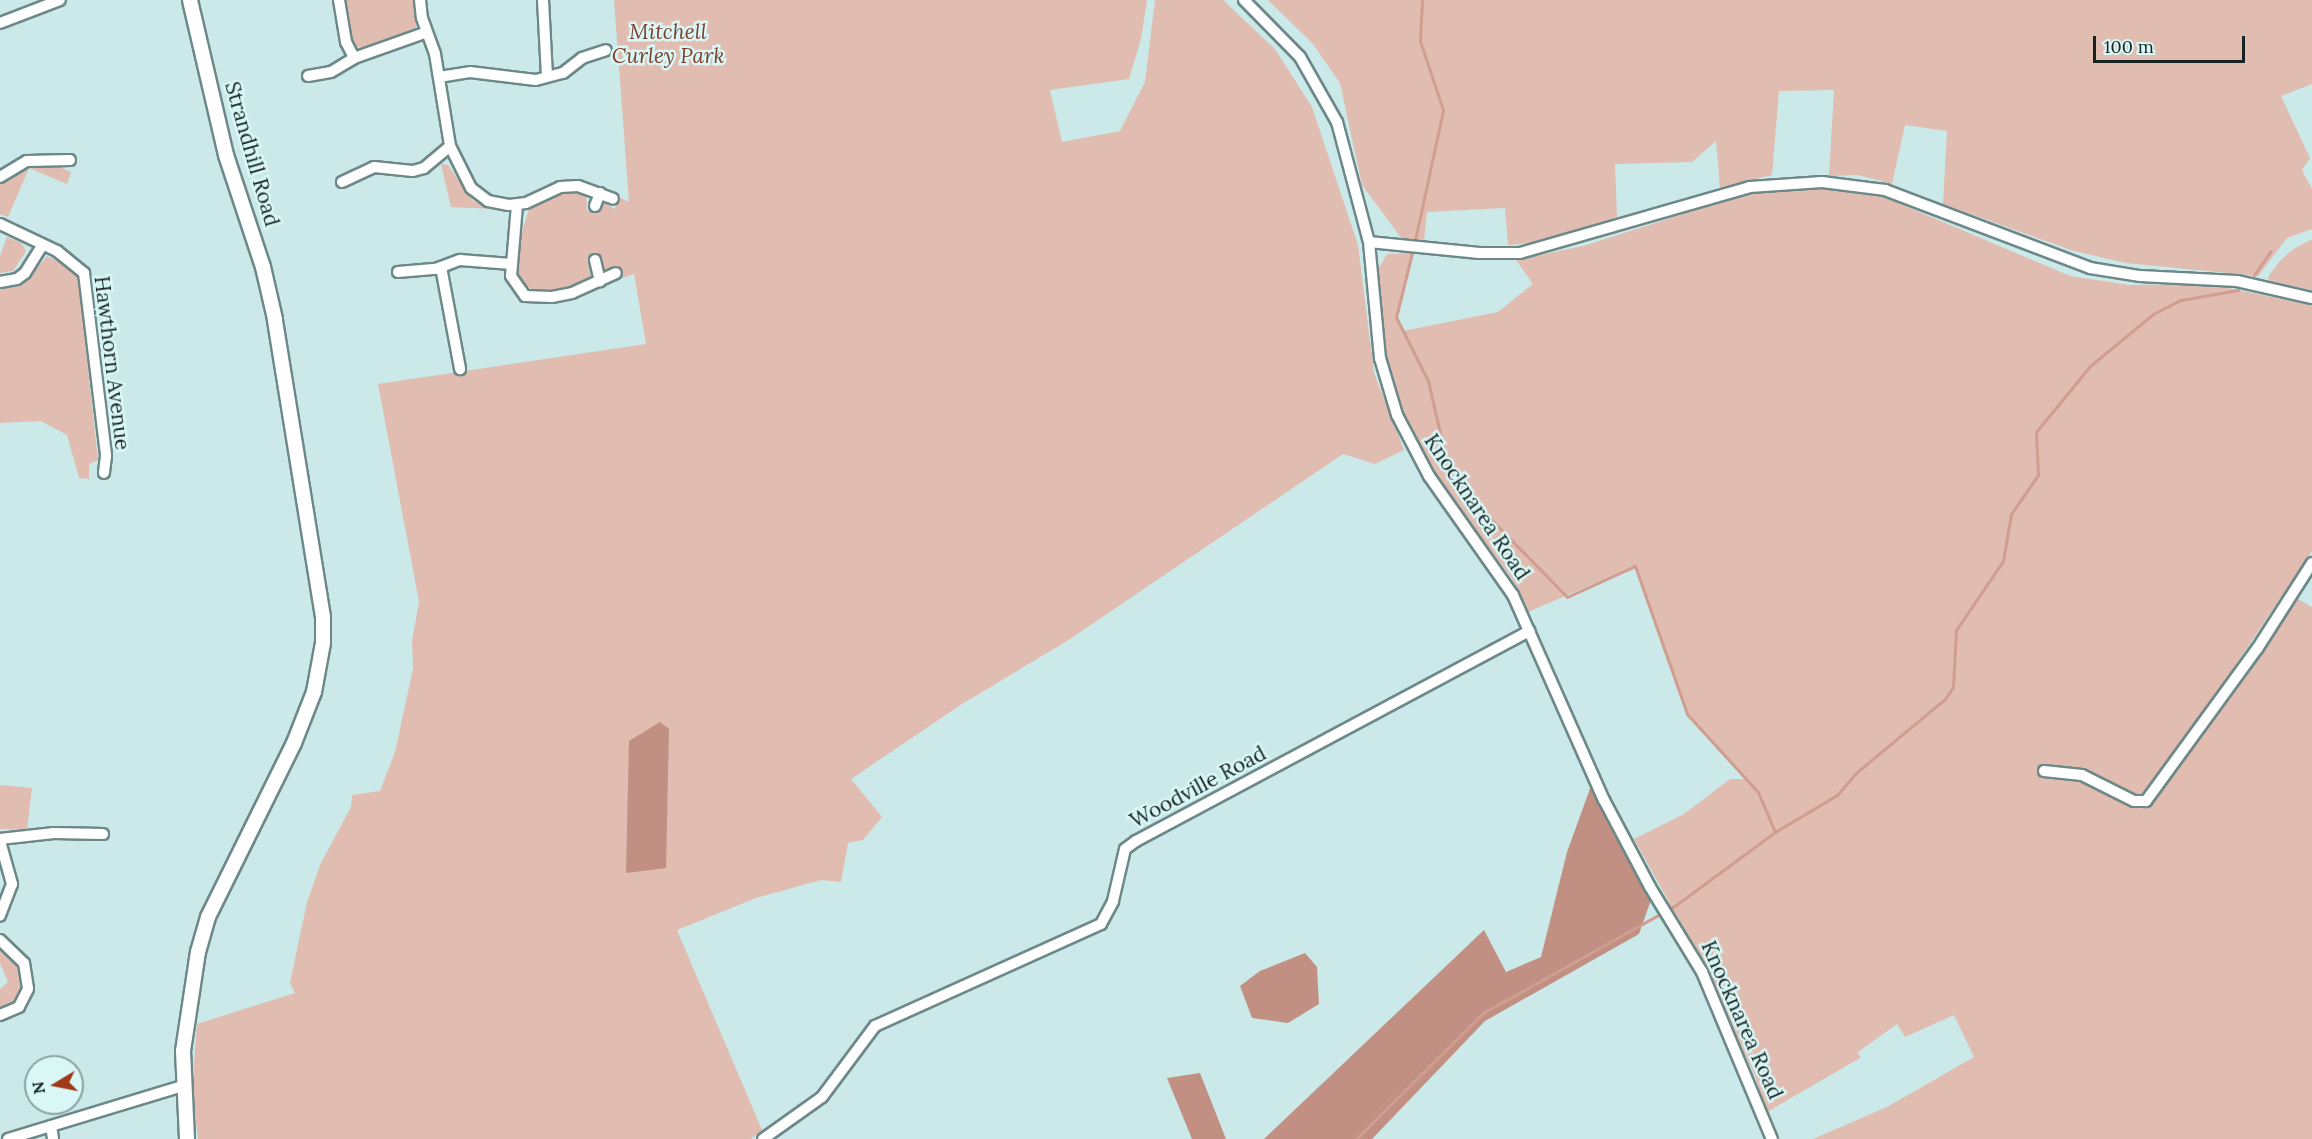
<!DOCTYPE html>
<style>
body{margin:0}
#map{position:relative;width:2312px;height:1139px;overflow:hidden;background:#cbe9e9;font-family:Lora,serif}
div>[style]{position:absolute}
.green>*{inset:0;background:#e1bcb1}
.forest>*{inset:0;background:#c19082}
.stream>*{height:3px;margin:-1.5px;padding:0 1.5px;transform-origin:1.5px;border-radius:1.5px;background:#d09e90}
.roads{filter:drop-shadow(2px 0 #6d8888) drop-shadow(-2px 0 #6d8888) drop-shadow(0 2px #6d8888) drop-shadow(0 -2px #6d8888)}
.minor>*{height:10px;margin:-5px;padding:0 5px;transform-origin:5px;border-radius:5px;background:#fff}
.major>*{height:14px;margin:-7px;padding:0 7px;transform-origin:7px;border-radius:7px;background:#fff}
span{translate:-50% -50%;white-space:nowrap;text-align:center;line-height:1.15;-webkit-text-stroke:5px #d8f7f6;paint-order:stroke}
.park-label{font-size:21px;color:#7f402d;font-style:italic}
.street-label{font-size:21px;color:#172322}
.north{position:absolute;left:24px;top:1055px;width:60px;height:60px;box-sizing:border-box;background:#d8f7f6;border:2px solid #8ba2a1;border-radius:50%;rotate:260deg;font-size:16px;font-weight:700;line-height:24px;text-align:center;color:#172322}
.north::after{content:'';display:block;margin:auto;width:21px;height:27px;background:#a03917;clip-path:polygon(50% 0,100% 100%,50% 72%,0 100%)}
.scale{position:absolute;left:2093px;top:36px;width:152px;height:27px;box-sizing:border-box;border:3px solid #172322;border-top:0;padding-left:8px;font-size:18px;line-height:21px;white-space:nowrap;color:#172322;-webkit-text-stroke:4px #d8f7f6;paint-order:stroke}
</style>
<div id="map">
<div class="green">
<div style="clip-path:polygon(345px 0,413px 0,416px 28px,368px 48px,354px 47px)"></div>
<div style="clip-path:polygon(614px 0,1147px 0,1141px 39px,1129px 79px,1050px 90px,1062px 142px,1120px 131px,1145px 82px,1155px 0,1223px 0,1275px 49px,1312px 107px,1358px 245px,1374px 373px,1404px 450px,1375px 464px,1343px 454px,1067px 641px,962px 704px,851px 779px,882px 817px,863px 840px,848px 843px,841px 882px,821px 880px,756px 898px,677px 930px,762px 1130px,751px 1139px,198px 1139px,192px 1089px,197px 1024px,295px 993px,290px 983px,307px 902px,321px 863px,351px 807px,352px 795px,380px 791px,395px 752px,413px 669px,412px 641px,419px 602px,378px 384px,646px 344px,634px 274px,623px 278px,616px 266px,603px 270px,591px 261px,590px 279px,569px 289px,537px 292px,522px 283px,518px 270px,521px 235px,530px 206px,562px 191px,586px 190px,587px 211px,595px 212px,598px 204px,604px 203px,615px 209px,619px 197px,629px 202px)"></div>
<div style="clip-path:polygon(1268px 0,2312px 0,2312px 84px,2281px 96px,2310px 158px,2302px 170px,2312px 189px,2312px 229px,2287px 238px,2258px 276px,2126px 263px,2074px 251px,1943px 204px,1947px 131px,1905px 125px,1892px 184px,1858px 175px,1829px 176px,1834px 90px,1779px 91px,1772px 175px,1720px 188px,1716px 141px,1692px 162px,1615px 164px,1617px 217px,1547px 241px,1508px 245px,1505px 208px,1427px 212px,1424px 240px,1402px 239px,1362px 185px,1340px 83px,1313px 44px)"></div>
<div style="clip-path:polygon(53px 164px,71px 172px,67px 184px,29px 168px,8px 217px,0 214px,0 184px,9px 175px,27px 166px)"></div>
<div style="clip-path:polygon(441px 164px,448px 165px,473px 201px,494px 209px,451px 207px)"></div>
<div style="clip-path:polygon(1824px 189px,1884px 197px,2070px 276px,2130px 285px,2192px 284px,2228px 288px,2312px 305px,2312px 551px,2204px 712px,2215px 717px,2296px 598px,2312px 607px,2312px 1139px,1813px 1139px,1887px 1107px,1974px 1057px,1954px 1015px,1905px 1037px,1897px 1024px,1858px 1052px,1860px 1058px,1767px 1112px,1755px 1076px,1694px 945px,1666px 905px,1669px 902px,1634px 839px,1684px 814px,1730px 779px,1746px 779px,1687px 714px,1635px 566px,1528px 612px,1512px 579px,1443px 487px,1407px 423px,1384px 356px,1377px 272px,1387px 254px,1412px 253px,1396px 316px,1403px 331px,1498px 312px,1533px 284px,1516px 260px,1583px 246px,1734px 198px,1762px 192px)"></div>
<div style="clip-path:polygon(7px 237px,21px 243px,26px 251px,13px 271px,0 273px,0 256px)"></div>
<div style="clip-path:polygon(2312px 239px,2312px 290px,2269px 281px,2268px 277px,2279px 262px,2292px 250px)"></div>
<div style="clip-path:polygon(47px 256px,71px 267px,78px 278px,98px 460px,89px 464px,89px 479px,79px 478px,67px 435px,41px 421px,0 423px,0 289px,23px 285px)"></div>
<div style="clip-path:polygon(0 785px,32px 788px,27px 830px,0 829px)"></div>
<div style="clip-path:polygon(0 944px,21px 966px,22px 987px,20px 1000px,0 1009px,0 989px,8px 982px,0 963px)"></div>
</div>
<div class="forest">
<div style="clip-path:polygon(660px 722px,669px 729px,666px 868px,626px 873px,629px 741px)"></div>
<div style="clip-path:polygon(1591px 786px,1651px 900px,1639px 934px,1485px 1021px,1372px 1139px,1264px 1139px,1484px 930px,1506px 972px,1541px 957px,1567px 852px)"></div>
<div style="clip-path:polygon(1305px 953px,1317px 967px,1319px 1004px,1288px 1023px,1252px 1018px,1240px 986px,1260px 971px)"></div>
<div style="clip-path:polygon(1200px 1073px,1226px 1139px,1192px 1139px,1167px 1078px)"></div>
</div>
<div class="stream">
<div style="left:1415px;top:240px;width:133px;rotate:-77.8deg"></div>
<div style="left:1443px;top:110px;width:73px;rotate:-108.4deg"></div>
<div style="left:1420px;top:41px;width:41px;rotate:-87.2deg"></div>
<div style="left:1412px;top:253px;width:66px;rotate:104deg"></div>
<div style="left:1396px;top:317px;width:72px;rotate:63.4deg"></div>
<div style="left:1428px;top:381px;width:80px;rotate:77deg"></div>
<div style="left:1446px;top:459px;width:57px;rotate:55.8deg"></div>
<div style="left:1478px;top:506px;width:127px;rotate:45.6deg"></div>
<div style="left:1567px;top:597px;width:75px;rotate:-24.5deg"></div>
<div style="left:1635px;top:566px;width:157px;rotate:70.6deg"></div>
<div style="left:1687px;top:714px;width:105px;rotate:47.7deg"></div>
<div style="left:1758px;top:792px;width:43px;rotate:67deg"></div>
<div style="left:2254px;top:275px;width:29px;rotate:-55deg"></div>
<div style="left:1356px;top:1139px;width:179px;rotate:-44.8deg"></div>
<div style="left:1483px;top:1013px;width:221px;rotate:-29.2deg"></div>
<div style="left:1676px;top:905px;width:123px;rotate:-36.4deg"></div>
<div style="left:1775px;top:832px;width:72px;rotate:-30.8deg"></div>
<div style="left:1837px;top:795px;width:30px;rotate:-49deg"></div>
<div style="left:1857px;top:772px;width:114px;rotate:-39.7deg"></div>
<div style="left:1945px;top:699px;width:14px;rotate:-56deg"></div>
<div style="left:1953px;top:687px;width:57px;rotate:-87deg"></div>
<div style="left:1956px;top:630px;width:83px;rotate:-55.7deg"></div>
<div style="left:2003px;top:561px;width:48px;rotate:-80.3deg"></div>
<div style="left:2011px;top:514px;width:47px;rotate:-55.3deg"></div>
<div style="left:2038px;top:475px;width:43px;rotate:-92.7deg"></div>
<div style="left:2036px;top:432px;width:85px;rotate:-50.7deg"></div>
<div style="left:2090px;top:366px;width:82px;rotate:-39.5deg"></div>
<div style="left:2153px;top:314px;width:31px;rotate:-27deg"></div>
<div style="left:2181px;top:300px;width:58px;rotate:-10deg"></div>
</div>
<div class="roads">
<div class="minor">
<div style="left:339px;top:0;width:43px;rotate:80.5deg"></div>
<div style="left:346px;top:42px;width:18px;rotate:63deg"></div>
<div style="left:420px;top:0;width:18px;rotate:84deg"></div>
<div style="left:422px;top:18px;width:38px;rotate:70deg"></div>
<div style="left:435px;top:54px;width:93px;rotate:80.7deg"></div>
<div style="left:450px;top:146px;width:47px;rotate:63.4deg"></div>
<div style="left:471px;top:188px;width:21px;rotate:37deg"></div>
<div style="left:488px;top:201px;width:21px;rotate:11deg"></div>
<div style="left:509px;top:205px;width:17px;rotate:-7deg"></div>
<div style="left:526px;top:203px;width:38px;rotate:-25deg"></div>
<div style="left:560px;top:187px;width:18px;rotate:-3deg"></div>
<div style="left:578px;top:186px;width:37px;rotate:20deg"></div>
<div style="left:543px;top:0;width:76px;rotate:87deg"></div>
<div style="left:1244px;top:0;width:80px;rotate:45.5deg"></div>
<div style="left:1300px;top:57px;width:75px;rotate:60.4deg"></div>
<div style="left:1337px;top:122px;width:124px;rotate:75.1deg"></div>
<div style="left:1369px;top:242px;width:117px;rotate:84.6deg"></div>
<div style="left:1380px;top:358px;width:59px;rotate:73.4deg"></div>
<div style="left:1397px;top:415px;width:69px;rotate:62.3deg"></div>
<div style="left:1429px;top:476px;width:146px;rotate:54.8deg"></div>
<div style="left:1513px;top:595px;width:224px;rotate:66.1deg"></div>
<div style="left:1604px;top:800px;width:98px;rotate:62.1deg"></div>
<div style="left:1650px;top:887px;width:100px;rotate:58.5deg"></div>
<div style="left:1702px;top:972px;width:181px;rotate:67.3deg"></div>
<div style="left:0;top:23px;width:64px;rotate:-21deg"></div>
<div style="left:308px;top:76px;width:23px;rotate:-10deg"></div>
<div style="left:331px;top:72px;width:27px;rotate:-31deg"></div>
<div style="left:354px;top:58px;width:77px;rotate:-19.6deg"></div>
<div style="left:439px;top:77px;width:31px;rotate:-9deg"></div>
<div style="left:470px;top:72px;width:66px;rotate:6.9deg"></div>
<div style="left:536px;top:80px;width:28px;rotate:-15deg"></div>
<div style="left:563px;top:73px;width:24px;rotate:-38deg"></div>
<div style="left:582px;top:58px;width:25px;rotate:-18deg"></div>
<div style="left:0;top:177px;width:31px;rotate:-31deg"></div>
<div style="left:27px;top:161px;width:43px;rotate:-1.3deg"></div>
<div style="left:342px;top:182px;width:35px;rotate:-25deg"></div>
<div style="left:374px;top:167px;width:39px;rotate:6deg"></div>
<div style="left:413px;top:171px;width:11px;rotate:-15deg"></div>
<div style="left:424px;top:168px;width:34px;rotate:-40deg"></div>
<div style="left:517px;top:205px;width:71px;rotate:94.8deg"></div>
<div style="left:511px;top:276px;width:24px;rotate:55deg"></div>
<div style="left:525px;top:296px;width:27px;rotate:2deg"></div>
<div style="left:552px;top:297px;width:20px;rotate:-11deg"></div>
<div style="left:572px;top:293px;width:48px;rotate:-24.4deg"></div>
<div style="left:595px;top:206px;width:14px;rotate:-69deg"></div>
<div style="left:0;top:224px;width:63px;rotate:25.3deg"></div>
<div style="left:57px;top:251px;width:35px;rotate:39deg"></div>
<div style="left:84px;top:273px;width:184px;rotate:83.1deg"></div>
<div style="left:106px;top:456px;width:17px;rotate:97deg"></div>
<div style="left:1369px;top:242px;width:111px;rotate:5.7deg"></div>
<div style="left:1479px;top:253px;width:41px"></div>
<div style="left:1520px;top:253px;width:239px;rotate:-16deg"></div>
<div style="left:1750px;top:187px;width:72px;rotate:-4deg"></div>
<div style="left:1822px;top:182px;width:64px;rotate:7.2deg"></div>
<div style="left:1885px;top:190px;width:219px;rotate:20.8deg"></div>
<div style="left:2090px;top:268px;width:51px;rotate:9.1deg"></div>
<div style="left:2140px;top:276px;width:97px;rotate:3deg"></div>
<div style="left:2237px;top:281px;width:77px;rotate:12.8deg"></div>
<div style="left:595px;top:260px;width:22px;rotate:77deg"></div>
<div style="left:441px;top:267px;width:104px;rotate:79.4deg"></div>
<div style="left:398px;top:272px;width:38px;rotate:-5deg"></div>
<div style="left:436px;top:269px;width:26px;rotate:-21deg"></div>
<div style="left:460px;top:260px;width:51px;rotate:4.5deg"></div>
<div style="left:0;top:282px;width:17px;rotate:-10deg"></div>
<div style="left:17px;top:279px;width:10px;rotate:-37deg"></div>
<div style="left:25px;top:273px;width:32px;rotate:-58deg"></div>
<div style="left:2044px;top:771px;width:38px;rotate:6deg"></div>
<div style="left:2082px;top:775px;width:58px;rotate:26.6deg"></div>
<div style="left:2134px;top:801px;width:12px"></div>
<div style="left:2146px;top:801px;width:188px;rotate:-53.9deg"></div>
<div style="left:2257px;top:649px;width:102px;rotate:-57.4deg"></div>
<div style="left:0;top:839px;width:54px;rotate:-6.3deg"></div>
<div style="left:54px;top:833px;width:49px;rotate:1.2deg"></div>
<div style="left:0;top:841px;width:45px;rotate:74.4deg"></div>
<div style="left:12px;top:884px;width:34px;rotate:111deg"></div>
<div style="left:0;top:940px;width:33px;rotate:44deg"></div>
<div style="left:24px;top:963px;width:26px;rotate:81deg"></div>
<div style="left:28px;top:989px;width:20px;rotate:117deg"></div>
<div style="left:19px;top:1007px;width:21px;rotate:157deg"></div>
<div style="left:51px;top:1126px;width:13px;rotate:81deg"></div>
<div style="left:8px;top:1139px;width:182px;rotate:-16.9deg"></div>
<div style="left:763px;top:1139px;width:72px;rotate:-35.4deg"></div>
<div style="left:822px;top:1097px;width:89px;rotate:-53.3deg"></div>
<div style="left:875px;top:1026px;width:248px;rotate:-24.3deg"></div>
<div style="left:1101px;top:924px;width:26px;rotate:-62deg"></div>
<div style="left:1113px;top:901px;width:53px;rotate:-77deg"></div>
<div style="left:1125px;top:849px;width:14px;rotate:-36deg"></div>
<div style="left:1136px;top:841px;width:446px;rotate:-28.1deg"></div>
</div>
<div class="major">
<div style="left:187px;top:1139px;width:88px;rotate:-92.6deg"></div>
<div style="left:183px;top:1051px;width:100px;rotate:-81.4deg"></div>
<div style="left:198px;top:952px;width:36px;rotate:-74deg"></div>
<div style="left:208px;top:917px;width:194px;rotate:-63.7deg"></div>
<div style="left:294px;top:743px;width:55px;rotate:-68.6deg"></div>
<div style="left:314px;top:692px;width:50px;rotate:-79.6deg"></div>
<div style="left:323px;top:643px;width:26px;rotate:-90deg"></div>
<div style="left:323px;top:617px;width:302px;rotate:-99.2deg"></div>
<div style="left:275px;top:319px;width:53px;rotate:-103deg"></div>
<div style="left:263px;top:267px;width:118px;rotate:-108.3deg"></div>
<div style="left:226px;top:155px;width:159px;rotate:-103.1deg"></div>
</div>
</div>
<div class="park-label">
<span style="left:668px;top:44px">Mitchell<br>Curley Park</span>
</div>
<div class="street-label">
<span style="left:252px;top:154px;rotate:74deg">Strandhill Road</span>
<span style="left:112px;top:363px;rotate:83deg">Hawthorn Avenue</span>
<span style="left:1477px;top:507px;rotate:56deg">Knocknarea Road</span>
<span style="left:1198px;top:787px;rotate:-28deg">Woodville Road</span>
<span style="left:1742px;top:1020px;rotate:66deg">Knocknarea Road</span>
</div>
<div class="north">N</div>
<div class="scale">100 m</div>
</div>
